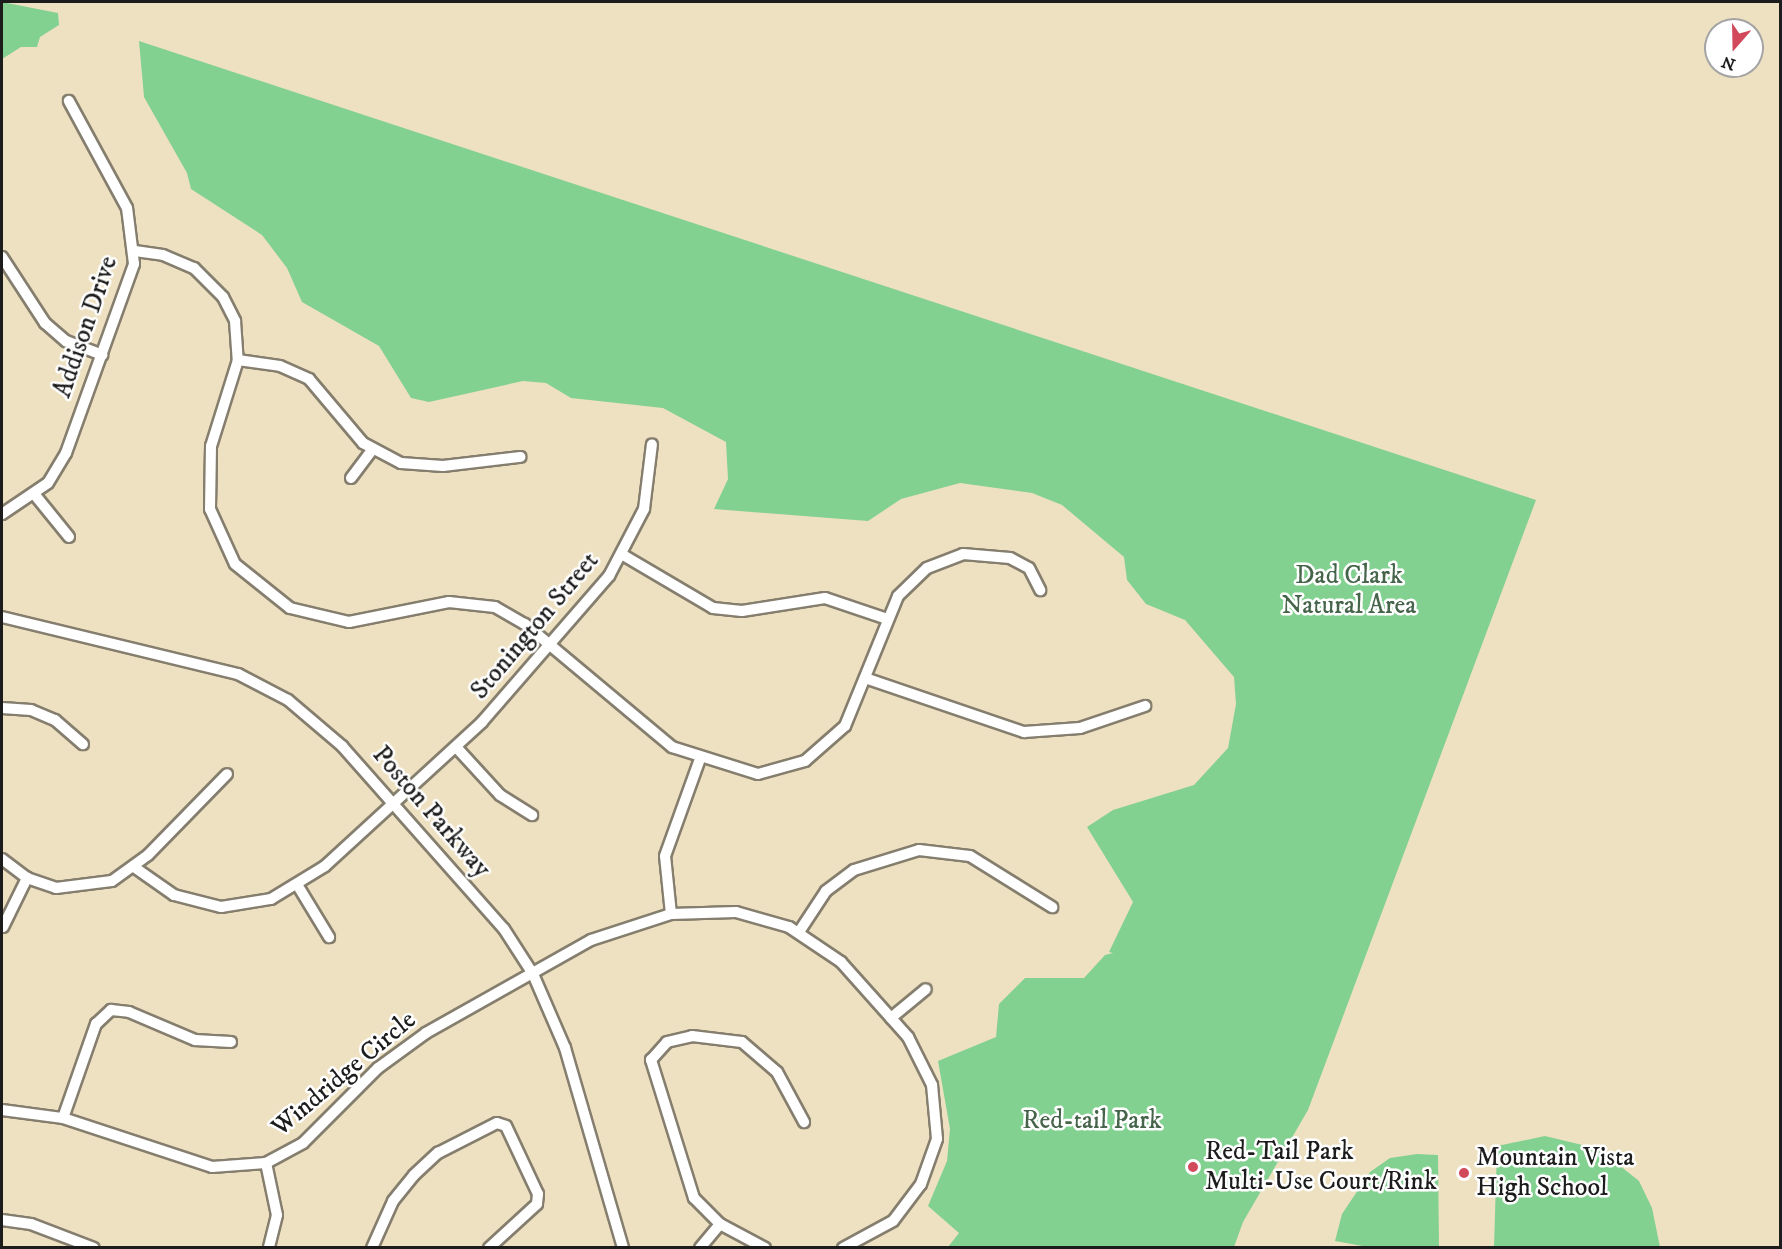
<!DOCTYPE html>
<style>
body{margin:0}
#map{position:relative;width:1782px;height:1249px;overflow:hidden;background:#eee1c1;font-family:"IM FELL DW Pica",serif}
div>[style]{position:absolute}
.green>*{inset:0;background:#83d190}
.roads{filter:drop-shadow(2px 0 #857e6e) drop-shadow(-2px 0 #857e6e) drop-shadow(0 2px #857e6e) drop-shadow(0 -2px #857e6e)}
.minor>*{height:10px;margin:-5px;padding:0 5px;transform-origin:5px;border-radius:5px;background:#fff}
.dots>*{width:16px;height:16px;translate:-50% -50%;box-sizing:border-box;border:3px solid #fff;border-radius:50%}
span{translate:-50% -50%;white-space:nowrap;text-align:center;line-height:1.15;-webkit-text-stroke:5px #fff;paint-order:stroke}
.street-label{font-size:26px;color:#1c1c1c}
.park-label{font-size:26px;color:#45644a}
.poi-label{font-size:26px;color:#1c1c1c}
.left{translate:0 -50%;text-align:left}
.frame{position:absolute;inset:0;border:3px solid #1c1c1c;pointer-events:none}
.north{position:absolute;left:1704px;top:18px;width:60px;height:60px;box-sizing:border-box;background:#fff;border:2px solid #a4a4a4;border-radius:50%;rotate:200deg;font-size:16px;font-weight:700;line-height:24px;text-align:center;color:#1c1c1c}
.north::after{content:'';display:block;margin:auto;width:21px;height:27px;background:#d1495b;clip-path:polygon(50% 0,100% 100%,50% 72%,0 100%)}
</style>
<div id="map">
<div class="green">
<div style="clip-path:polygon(2px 2px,58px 13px,59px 25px,40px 37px,37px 47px,21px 47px,2px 59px)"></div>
<div style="clip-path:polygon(139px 41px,1536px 500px,1308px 1110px,1243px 1222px,1234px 1247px,948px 1247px,959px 1233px,928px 1206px,947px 1161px,950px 1129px,938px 1061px,996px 1037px,999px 1004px,1025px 978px,1084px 978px,1105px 955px,1113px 953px,1109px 952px,1133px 902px,1087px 827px,1113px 810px,1194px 785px,1228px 748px,1236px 704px,1234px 677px,1185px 620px,1146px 604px,1127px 580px,1124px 557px,1062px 505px,1032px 493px,960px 483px,901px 499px,868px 521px,714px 509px,728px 479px,726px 442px,663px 408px,571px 398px,546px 383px,523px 381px,429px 402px,411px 398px,379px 346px,302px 302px,287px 268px,262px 235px,191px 189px,187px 173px,144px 97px)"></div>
<div style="clip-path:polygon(1545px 1136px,1599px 1149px,1639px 1181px,1652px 1208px,1660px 1247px,1494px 1247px,1497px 1146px)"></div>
<div style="clip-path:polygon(1417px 1154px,1438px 1155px,1439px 1246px,1368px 1247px,1335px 1241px,1342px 1214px,1370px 1172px,1390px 1158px)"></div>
</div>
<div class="roads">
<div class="minor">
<div style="left:135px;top:251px;width:28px;rotate:8deg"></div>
<div style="left:163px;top:255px;width:34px;rotate:23deg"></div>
<div style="left:194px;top:268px;width:41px;rotate:45deg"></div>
<div style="left:223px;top:297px;width:27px;rotate:63deg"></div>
<div style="left:235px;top:321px;width:39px;rotate:86deg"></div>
<div style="left:238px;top:360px;width:90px;rotate:107.4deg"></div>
<div style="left:211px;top:446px;width:63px;rotate:90.9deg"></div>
<div style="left:210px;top:509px;width:60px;rotate:65.6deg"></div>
<div style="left:235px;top:564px;width:70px;rotate:38.7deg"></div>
<div style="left:290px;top:608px;width:61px;rotate:13.3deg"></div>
<div style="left:349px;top:622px;width:102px;rotate:-11.3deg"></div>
<div style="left:449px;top:602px;width:46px;rotate:6.2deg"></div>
<div style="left:495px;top:607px;width:34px;rotate:30deg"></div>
<div style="left:525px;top:624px;width:192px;rotate:39.9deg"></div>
<div style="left:672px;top:747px;width:90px;rotate:17.4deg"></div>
<div style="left:758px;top:774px;width:49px;rotate:-15.5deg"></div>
<div style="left:805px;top:761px;width:53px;rotate:-41.2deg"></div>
<div style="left:845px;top:726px;width:140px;rotate:-67.8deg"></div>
<div style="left:898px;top:596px;width:40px;rotate:-44deg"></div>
<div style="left:927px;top:568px;width:39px;rotate:-21deg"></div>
<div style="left:963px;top:554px;width:47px;rotate:4.9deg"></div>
<div style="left:1010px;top:558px;width:21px;rotate:28deg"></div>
<div style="left:1029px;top:568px;width:25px;rotate:63deg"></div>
<div style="left:2px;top:257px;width:79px;rotate:56.9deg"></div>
<div style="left:45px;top:323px;width:28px;rotate:41deg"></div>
<div style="left:66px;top:341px;width:39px;rotate:21deg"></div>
<div style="left:238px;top:360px;width:42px;rotate:8.1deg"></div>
<div style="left:280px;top:366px;width:32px;rotate:24deg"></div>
<div style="left:309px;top:379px;width:84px;rotate:49.8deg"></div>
<div style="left:363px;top:443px;width:43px;rotate:27.8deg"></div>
<div style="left:401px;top:463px;width:42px;rotate:4.1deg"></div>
<div style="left:443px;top:466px;width:78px;rotate:-6.7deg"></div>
<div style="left:351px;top:478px;width:35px;rotate:-53deg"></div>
<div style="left:35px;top:495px;width:54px;rotate:51deg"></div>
<div style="left:2px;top:514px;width:55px;rotate:-34deg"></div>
<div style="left:48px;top:483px;width:35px;rotate:-59deg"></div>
<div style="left:66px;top:453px;width:201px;rotate:-70.2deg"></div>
<div style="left:134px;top:264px;width:56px;rotate:-97.1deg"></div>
<div style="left:127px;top:208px;width:122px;rotate:-118.5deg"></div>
<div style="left:623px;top:555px;width:104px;rotate:30.5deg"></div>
<div style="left:713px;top:608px;width:29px;rotate:6deg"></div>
<div style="left:742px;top:611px;width:84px;rotate:-8.9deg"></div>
<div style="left:825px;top:598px;width:65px;rotate:18.7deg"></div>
<div style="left:2px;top:617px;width:243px;rotate:13.6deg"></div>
<div style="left:238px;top:674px;width:56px;rotate:27.5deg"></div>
<div style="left:288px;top:700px;width:71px;rotate:40.4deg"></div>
<div style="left:342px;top:746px;width:244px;rotate:48.5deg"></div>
<div style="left:504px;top:929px;width:54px;rotate:57.2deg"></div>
<div style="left:533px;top:974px;width:81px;rotate:66.6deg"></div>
<div style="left:565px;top:1048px;width:208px;rotate:73.8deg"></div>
<div style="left:865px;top:678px;width:168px;rotate:18.8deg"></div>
<div style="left:1024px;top:732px;width:56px;rotate:-4.1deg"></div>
<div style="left:1080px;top:728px;width:69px;rotate:-18.7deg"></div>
<div style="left:2px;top:708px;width:29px;rotate:4deg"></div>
<div style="left:31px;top:710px;width:26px;rotate:23deg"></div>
<div style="left:55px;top:720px;width:37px;rotate:41deg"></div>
<div style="left:456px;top:747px;width:65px;rotate:47.5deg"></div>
<div style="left:500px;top:795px;width:38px;rotate:32deg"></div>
<div style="left:2px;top:859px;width:31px;rotate:37deg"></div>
<div style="left:27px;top:878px;width:31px;rotate:19deg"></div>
<div style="left:56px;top:888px;width:56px;rotate:-7.1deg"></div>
<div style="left:112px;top:881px;width:44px;rotate:-35.8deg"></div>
<div style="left:148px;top:855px;width:113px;rotate:-45.7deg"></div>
<div style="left:134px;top:867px;width:49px;rotate:35deg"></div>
<div style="left:174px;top:895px;width:49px;rotate:14.3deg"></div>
<div style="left:221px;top:907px;width:51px;rotate:-9.1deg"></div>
<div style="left:271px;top:899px;width:63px;rotate:-31.4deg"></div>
<div style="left:325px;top:866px;width:213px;rotate:-42.5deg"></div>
<div style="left:482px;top:722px;width:194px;rotate:-49deg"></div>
<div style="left:609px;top:576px;width:76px;rotate:-62.4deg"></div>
<div style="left:644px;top:509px;width:65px;rotate:-83deg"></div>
<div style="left:298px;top:886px;width:60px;rotate:58.7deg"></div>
<div style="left:671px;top:914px;width:58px;rotate:-95.9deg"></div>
<div style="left:665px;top:856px;width:103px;rotate:-70.2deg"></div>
<div style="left:3px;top:927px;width:55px;rotate:-63.9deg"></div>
<div style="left:799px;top:932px;width:49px;rotate:-56.6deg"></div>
<div style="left:826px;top:891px;width:35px;rotate:-37deg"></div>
<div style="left:854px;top:870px;width:68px;rotate:-17.1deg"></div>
<div style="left:919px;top:850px;width:51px;rotate:6.7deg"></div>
<div style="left:970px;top:856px;width:97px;rotate:31.9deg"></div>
<div style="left:891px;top:1018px;width:45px;rotate:-39.6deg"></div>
<div style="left:2px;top:1110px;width:62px;rotate:7.5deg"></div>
<div style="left:63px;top:1118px;width:157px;rotate:18.2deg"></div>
<div style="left:212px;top:1167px;width:54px;rotate:-4.2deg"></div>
<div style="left:266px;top:1163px;width:42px;rotate:-28.4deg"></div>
<div style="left:303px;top:1143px;width:106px;rotate:-45deg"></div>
<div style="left:378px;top:1068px;width:59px;rotate:-36.1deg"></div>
<div style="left:426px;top:1033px;width:189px;rotate:-29.4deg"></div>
<div style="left:591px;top:940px;width:84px;rotate:-18deg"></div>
<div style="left:671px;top:914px;width:65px;rotate:-1.8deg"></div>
<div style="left:736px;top:912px;width:55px;rotate:15.8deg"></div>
<div style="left:789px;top:927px;width:63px;rotate:33.9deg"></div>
<div style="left:841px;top:962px;width:101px;rotate:48.2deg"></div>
<div style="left:908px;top:1037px;width:54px;rotate:63.4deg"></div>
<div style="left:932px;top:1085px;width:54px;rotate:84.7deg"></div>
<div style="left:937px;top:1139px;width:48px;rotate:109.6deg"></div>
<div style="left:921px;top:1184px;width:46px;rotate:127.1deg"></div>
<div style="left:893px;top:1221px;width:57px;rotate:151.6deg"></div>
<div style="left:63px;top:1118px;width:100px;rotate:-70.7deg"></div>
<div style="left:96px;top:1024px;width:21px;rotate:-43deg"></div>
<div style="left:111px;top:1010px;width:18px;rotate:6deg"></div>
<div style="left:129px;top:1012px;width:72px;rotate:23deg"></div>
<div style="left:195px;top:1040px;width:36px;rotate:3deg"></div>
<div style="left:266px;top:1163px;width:53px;rotate:78.1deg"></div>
<div style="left:277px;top:1215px;width:34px;rotate:104deg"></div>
<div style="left:2px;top:1220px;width:29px;rotate:8deg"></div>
<div style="left:31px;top:1224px;width:67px;rotate:20.9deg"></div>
<div style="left:372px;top:1248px;width:51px;rotate:-65.9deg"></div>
<div style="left:393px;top:1201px;width:33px;rotate:-51deg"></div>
<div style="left:414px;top:1175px;width:33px;rotate:-43deg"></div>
<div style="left:438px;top:1153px;width:66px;rotate:-27deg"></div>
<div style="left:497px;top:1123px;width:9px;rotate:18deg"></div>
<div style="left:506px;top:1126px;width:75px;rotate:64.8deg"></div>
<div style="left:538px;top:1194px;width:10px;rotate:96deg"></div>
<div style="left:537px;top:1204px;width:65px;rotate:137.5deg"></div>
<div style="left:700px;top:1248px;width:31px;rotate:-50deg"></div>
<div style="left:765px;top:1248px;width:51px;rotate:-151.9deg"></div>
<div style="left:720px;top:1224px;width:37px;rotate:-135deg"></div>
<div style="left:694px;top:1198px;width:145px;rotate:-107.3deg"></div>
<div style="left:651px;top:1060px;width:24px;rotate:-48deg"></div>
<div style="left:667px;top:1042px;width:26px;rotate:-13deg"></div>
<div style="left:692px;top:1036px;width:50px;rotate:6.8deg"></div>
<div style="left:742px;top:1042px;width:46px;rotate:40.6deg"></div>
<div style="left:777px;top:1072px;width:57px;rotate:61.6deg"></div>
</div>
</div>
<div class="dots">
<div style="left:1193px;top:1167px;background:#d1495b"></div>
<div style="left:1464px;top:1173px;background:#d1495b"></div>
</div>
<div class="street-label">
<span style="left:86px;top:327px;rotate:-71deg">Addison Drive</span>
<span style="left:535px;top:626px;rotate:-50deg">Stonington Street</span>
<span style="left:431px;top:812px;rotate:49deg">Poston Parkway</span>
<span style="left:344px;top:1074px;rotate:-40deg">Windridge Circle</span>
</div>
<div class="park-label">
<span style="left:1349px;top:591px">Dad Clark<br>Natural Area</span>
<span style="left:1092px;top:1121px">Red-tail Park</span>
</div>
<div class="poi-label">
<span class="left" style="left:1205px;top:1167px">Red-Tail Park<br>Multi-Use Court/Rink</span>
<span class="left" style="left:1476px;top:1173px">Mountain Vista<br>High School</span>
</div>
<div class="frame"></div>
<div class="north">N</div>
</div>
